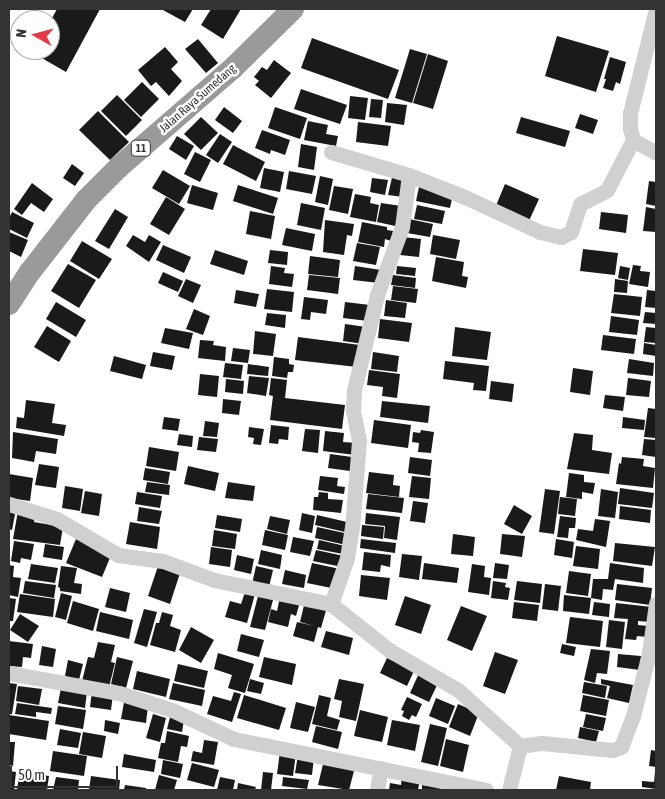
<!DOCTYPE html>
<style>
body{margin:0}
#map{position:relative;width:665px;height:799px;overflow:hidden;background:#fff;font-family:"Asap Condensed",sans-serif}
div>[style]{position:absolute}
.building>*{inset:0;background:#1a1a1a}
.minor>*{height:15px;margin:-7.5px;padding:0 7.5px;transform-origin:7.5px;border-radius:7.5px;background:#d0d0d0}
.highway>*{height:22px;margin:-11px;padding:0 11px;transform-origin:11px;border-radius:11px;background:#9a9a9a}
span{translate:-50% -50%;white-space:nowrap;text-align:center;line-height:1.15;-webkit-text-stroke:5px #fff;paint-order:stroke}
.shield-label span{padding:1px 4px;background:#fff;border:1px solid;border-radius:4px;-webkit-text-stroke-width:0}
.shield-label{font-size:11px;color:#333;font-weight:700}
.street-label{font-size:12px;color:#333}
.frame{position:absolute;inset:0;border:10px solid #333;pointer-events:none}
.north{position:absolute;left:10px;top:10px;width:50px;height:50px;box-sizing:border-box;background:#fff;border:1px solid #adadad;border-radius:50%;rotate:277deg;font-size:14px;font-weight:700;line-height:20px;text-align:center;color:#333}
.north::after{content:'';display:block;margin:auto;width:18px;height:22px;background:#e63946;clip-path:polygon(50% 0,100% 100%,50% 72%,0 100%)}
.scale{position:absolute;left:10px;top:766px;width:108px;height:22px;box-sizing:border-box;border:2px solid #333;border-top:0;padding-left:6px;font-size:15px;line-height:18px;white-space:nowrap;color:#333;-webkit-text-stroke:4px #fff;paint-order:stroke}
</style>
<div id="map">
<div class="building">
<div style="clip-path:polygon(57px 9px,100px 9px,66px 72px,33px 53px,34px 50px,50px 50px,50px 22px)"></div>
<div style="clip-path:polygon(161px 9px,193px 9px,185px 22px)"></div>
<div style="clip-path:polygon(211px 9px,241px 9px,223px 39px,201px 25px)"></div>
<div style="clip-path:polygon(557px 36px,609px 51px,596px 92px,545px 76px)"></div>
<div style="clip-path:polygon(312px 38px,399px 70px,388px 99px,301px 68px)"></div>
<div style="clip-path:polygon(198px 39px,218px 63px,206px 73px,185px 49px)"></div>
<div style="clip-path:polygon(165px 47px,178px 62px,171px 69px,182px 81px,169px 96px,156px 82px,151px 86px,138px 70px)"></div>
<div style="clip-path:polygon(410px 49px,427px 54px,412px 103px,395px 98px)"></div>
<div style="clip-path:polygon(428px 54px,448px 61px,433px 109px,413px 103px)"></div>
<div style="clip-path:polygon(610px 57px,626px 62px,620px 84px,616px 82px,613px 91px,603px 88px,606px 79px,604px 79px)"></div>
<div style="clip-path:polygon(274px 60px,291px 73px,271px 98px,255px 85px,259px 81px,254px 77px,262px 67px,267px 70px)"></div>
<div style="clip-path:polygon(142px 82px,159px 99px,141px 117px,124px 100px)"></div>
<div style="clip-path:polygon(301px 89px,347px 105px,340px 124px,294px 109px)"></div>
<div style="clip-path:polygon(117px 95px,142px 120px,126px 136px,101px 111px)"></div>
<div style="clip-path:polygon(350px 96px,368px 98px,365px 120px,348px 118px)"></div>
<div style="clip-path:polygon(371px 99px,383px 100px,381px 118px,369px 117px)"></div>
<div style="clip-path:polygon(387px 103px,407px 105px,404px 125px,385px 122px)"></div>
<div style="clip-path:polygon(224px 107px,242px 121px,233px 133px,215px 120px)"></div>
<div style="clip-path:polygon(275px 107px,307px 118px,300px 139px,268px 128px)"></div>
<div style="clip-path:polygon(98px 111px,129px 142px,110px 160px,79px 130px)"></div>
<div style="clip-path:polygon(580px 114px,598px 120px,593px 134px,575px 128px)"></div>
<div style="clip-path:polygon(201px 117px,218px 133px,201px 150px,184px 134px)"></div>
<div style="clip-path:polygon(521px 117px,570px 131px,565px 147px,516px 133px)"></div>
<div style="clip-path:polygon(308px 121px,328px 125px,326px 134px,338px 136px,336px 146px,304px 140px)"></div>
<div style="clip-path:polygon(358px 122px,391px 126px,388px 146px,356px 142px)"></div>
<div style="clip-path:polygon(262px 130px,290px 140px,285px 155px,271px 150px,270px 154px,255px 148px)"></div>
<div style="clip-path:polygon(220px 134px,232px 142px,218px 163px,206px 155px)"></div>
<div style="clip-path:polygon(177px 136px,194px 146px,186px 160px,169px 149px)"></div>
<div style="clip-path:polygon(301px 144px,317px 147px,314px 170px,298px 167px)"></div>
<div style="clip-path:polygon(233px 145px,265px 162px,256px 181px,223px 164px)"></div>
<div style="clip-path:polygon(195px 152px,211px 160px,200px 182px,184px 174px)"></div>
<div style="clip-path:polygon(72px 164px,84px 173px,75px 186px,63px 178px)"></div>
<div style="clip-path:polygon(264px 168px,284px 172px,280px 192px,260px 188px)"></div>
<div style="clip-path:polygon(163px 170px,190px 186px,179px 204px,152px 188px)"></div>
<div style="clip-path:polygon(289px 171px,316px 176px,312px 194px,286px 189px)"></div>
<div style="clip-path:polygon(393px 173px,406px 175px,403px 197px,388px 195px)"></div>
<div style="clip-path:polygon(320px 176px,333px 179px,328px 205px,315px 202px)"></div>
<div style="clip-path:polygon(372px 178px,388px 180px,385px 195px,370px 192px)"></div>
<div style="clip-path:polygon(649px 181px,656px 182px,656px 206px,646px 204px)"></div>
<div style="clip-path:polygon(32px 183px,53px 199px,44px 212px,31px 203px,22px 215px,14px 209px)"></div>
<div style="clip-path:polygon(505px 184px,539px 199px,528px 223px,495px 208px)"></div>
<div style="clip-path:polygon(192px 185px,218px 193px,213px 210px,187px 203px)"></div>
<div style="clip-path:polygon(238px 185px,278px 198px,273px 214px,233px 201px)"></div>
<div style="clip-path:polygon(334px 186px,353px 189px,348px 214px,329px 210px)"></div>
<div style="clip-path:polygon(419px 187px,453px 194px,450px 208px,416px 201px)"></div>
<div style="clip-path:polygon(355px 194px,371px 197px,370px 203px,379px 205px,376px 222px,350px 217px)"></div>
<div style="clip-path:polygon(166px 197px,185px 209px,169px 235px,150px 224px)"></div>
<div style="clip-path:polygon(301px 203px,325px 208px,321px 230px,297px 225px)"></div>
<div style="clip-path:polygon(381px 203px,401px 206px,400px 227px,377px 222px)"></div>
<div style="clip-path:polygon(417px 205px,445px 211px,442px 224px,414px 219px)"></div>
<div style="clip-path:polygon(646px 207px,656px 209px,656px 232px,643px 231px)"></div>
<div style="clip-path:polygon(115px 209px,128px 217px,109px 249px,95px 241px)"></div>
<div style="clip-path:polygon(250px 211px,275px 216px,271px 239px,246px 234px)"></div>
<div style="clip-path:polygon(12px 212px,34px 223px,27px 238px,9px 229px,9px 218px)"></div>
<div style="clip-path:polygon(601px 212px,628px 215px,626px 233px,599px 229px)"></div>
<div style="clip-path:polygon(409px 219px,433px 224px,430px 237px,407px 233px)"></div>
<div style="clip-path:polygon(325px 220px,354px 224px,352px 236px,347px 235px,344px 255px,323px 252px)"></div>
<div style="clip-path:polygon(362px 222px,387px 227px,387px 230px,393px 231px,391px 241px,385px 239px,384px 247px,358px 242px)"></div>
<div style="clip-path:polygon(286px 228px,315px 234px,312px 251px,282px 245px)"></div>
<div style="clip-path:polygon(9px 232px,28px 240px,21px 257px,9px 251px)"></div>
<div style="clip-path:polygon(133px 235px,145px 242px,149px 235px,161px 242px,149px 262px,126px 246px)"></div>
<div style="clip-path:polygon(433px 235px,460px 240px,456px 259px,430px 254px)"></div>
<div style="clip-path:polygon(403px 237px,421px 239px,419px 257px,400px 255px)"></div>
<div style="clip-path:polygon(82px 241px,112px 259px,99px 279px,70px 261px)"></div>
<div style="clip-path:polygon(357px 243px,380px 247px,376px 265px,353px 261px)"></div>
<div style="clip-path:polygon(163px 245px,191px 257px,184px 273px,156px 260px)"></div>
<div style="clip-path:polygon(583px 249px,618px 253px,615px 275px,580px 271px)"></div>
<div style="clip-path:polygon(215px 250px,248px 261px,244px 275px,210px 264px)"></div>
<div style="clip-path:polygon(270px 250px,288px 252px,287px 265px,268px 263px)"></div>
<div style="clip-path:polygon(310px 256px,340px 260px,338px 277px,308px 274px)"></div>
<div style="clip-path:polygon(436px 257px,464px 262px,462px 276px,468px 277px,466px 288px,432px 281px)"></div>
<div style="clip-path:polygon(68px 264px,96px 280px,79px 308px,51px 291px)"></div>
<div style="clip-path:polygon(633px 265px,641px 266px,640px 271px,650px 272px,648px 287px,629px 284px)"></div>
<div style="clip-path:polygon(271px 266px,285px 268px,284px 273px,294px 274px,292px 287px,269px 284px)"></div>
<div style="clip-path:polygon(355px 266px,381px 270px,379px 283px,353px 280px)"></div>
<div style="clip-path:polygon(397px 266px,416px 268px,415px 276px,396px 274px)"></div>
<div style="clip-path:polygon(620px 266px,630px 268px,628px 280px,618px 278px)"></div>
<div style="clip-path:polygon(163px 272px,183px 281px,178px 292px,158px 283px)"></div>
<div style="clip-path:polygon(309px 275px,340px 278px,338px 294px,307px 290px)"></div>
<div style="clip-path:polygon(393px 275px,416px 278px,415px 288px,391px 285px)"></div>
<div style="clip-path:polygon(186px 279px,201px 285px,193px 303px,178px 296px)"></div>
<div style="clip-path:polygon(615px 279px,628px 281px,627px 293px,614px 292px)"></div>
<div style="clip-path:polygon(393px 286px,418px 289px,416px 303px,391px 300px)"></div>
<div style="clip-path:polygon(267px 289px,294px 292px,292px 312px,264px 309px)"></div>
<div style="clip-path:polygon(236px 290px,259px 294px,256px 307px,234px 303px)"></div>
<div style="clip-path:polygon(647px 290px,656px 291px,656px 308px,645px 307px)"></div>
<div style="clip-path:polygon(614px 294px,642px 297px,640px 316px,611px 313px)"></div>
<div style="clip-path:polygon(304px 297px,328px 300px,326px 314px,311px 312px,310px 320px,301px 319px)"></div>
<div style="clip-path:polygon(386px 300px,407px 303px,405px 318px,384px 316px)"></div>
<div style="clip-path:polygon(56px 302px,86px 320px,76px 337px,46px 319px)"></div>
<div style="clip-path:polygon(345px 302px,370px 305px,368px 321px,343px 318px)"></div>
<div style="clip-path:polygon(194px 309px,210px 316px,203px 335px,186px 329px)"></div>
<div style="clip-path:polygon(645px 312px,656px 313px,656px 324px,643px 323px)"></div>
<div style="clip-path:polygon(267px 313px,286px 315px,285px 328px,265px 325px)"></div>
<div style="clip-path:polygon(611px 316px,639px 320px,637px 335px,609px 332px)"></div>
<div style="clip-path:polygon(380px 319px,412px 323px,409px 342px,378px 338px)"></div>
<div style="clip-path:polygon(345px 324px,366px 327px,364px 344px,343px 341px)"></div>
<div style="clip-path:polygon(47px 326px,71px 341px,59px 362px,34px 347px)"></div>
<div style="clip-path:polygon(455px 327px,491px 332px,487px 360px,452px 356px)"></div>
<div style="clip-path:polygon(646px 327px,656px 328px,656px 343px,644px 342px)"></div>
<div style="clip-path:polygon(165px 328px,193px 333px,189px 349px,161px 343px)"></div>
<div style="clip-path:polygon(255px 331px,276px 334px,273px 356px,253px 354px)"></div>
<div style="clip-path:polygon(603px 335px,636px 339px,634px 354px,601px 350px)"></div>
<div style="clip-path:polygon(298px 337px,360px 345px,357px 367px,295px 360px)"></div>
<div style="clip-path:polygon(200px 340px,214px 341px,213px 345px,226px 347px,225px 361px,198px 358px)"></div>
<div style="clip-path:polygon(644px 343px,656px 345px,656px 356px,643px 354px)"></div>
<div style="clip-path:polygon(233px 348px,250px 350px,248px 363px,231px 361px)"></div>
<div style="clip-path:polygon(153px 352px,175px 356px,172px 370px,150px 366px)"></div>
<div style="clip-path:polygon(373px 352px,399px 356px,397px 372px,371px 369px)"></div>
<div style="clip-path:polygon(114px 356px,146px 365px,142px 379px,110px 371px)"></div>
<div style="clip-path:polygon(274px 357px,289px 359px,289px 364px,294px 365px,293px 372px,288px 372px,287px 378px,272px 376px)"></div>
<div style="clip-path:polygon(629px 359px,654px 363px,653px 376px,627px 373px)"></div>
<div style="clip-path:polygon(445px 361px,489px 366px,486px 391px,473px 390px,474px 383px,443px 379px)"></div>
<div style="clip-path:polygon(225px 363px,243px 365px,241px 379px,223px 377px)"></div>
<div style="clip-path:polygon(248px 364px,269px 367px,268px 376px,247px 374px)"></div>
<div style="clip-path:polygon(573px 368px,593px 371px,590px 395px,570px 392px)"></div>
<div style="clip-path:polygon(369px 370px,400px 374px,397px 398px,382px 396px,383px 387px,367px 385px)"></div>
<div style="clip-path:polygon(200px 374px,219px 376px,217px 397px,198px 395px)"></div>
<div style="clip-path:polygon(249px 376px,269px 378px,266px 396px,247px 393px)"></div>
<div style="clip-path:polygon(271px 378px,287px 380px,285px 398px,345px 405px,342px 429px,270px 420px,273px 396px,269px 395px)"></div>
<div style="clip-path:polygon(628px 378px,651px 381px,649px 397px,626px 395px)"></div>
<div style="clip-path:polygon(226px 379px,244px 381px,243px 394px,225px 392px)"></div>
<div style="clip-path:polygon(491px 381px,514px 384px,512px 402px,489px 399px)"></div>
<div style="clip-path:polygon(605px 395px,625px 397px,623px 411px,603px 408px)"></div>
<div style="clip-path:polygon(223px 399px,241px 401px,239px 415px,222px 413px)"></div>
<div style="clip-path:polygon(26px 400px,55px 404px,52px 423px,66px 425px,64px 436px,16px 428px,17px 417px,24px 418px)"></div>
<div style="clip-path:polygon(382px 401px,430px 406px,428px 423px,380px 417px)"></div>
<div style="clip-path:polygon(648px 408px,656px 409px,656px 438px,644px 437px)"></div>
<div style="clip-path:polygon(164px 417px,180px 419px,178px 431px,162px 429px)"></div>
<div style="clip-path:polygon(623px 417px,645px 420px,644px 430px,622px 428px)"></div>
<div style="clip-path:polygon(374px 420px,411px 425px,408px 448px,371px 443px)"></div>
<div style="clip-path:polygon(205px 421px,219px 423px,217px 437px,203px 436px)"></div>
<div style="clip-path:polygon(271px 425px,289px 427px,288px 440px,279px 439px,278px 444px,269px 443px)"></div>
<div style="clip-path:polygon(249px 427px,264px 429px,261px 445px,253px 444px,254px 438px,248px 437px)"></div>
<div style="clip-path:polygon(305px 429px,320px 430px,318px 453px,302px 451px)"></div>
<div style="clip-path:polygon(421px 430px,434px 432px,431px 453px,418px 452px,419px 443px,412px 442px,413px 432px,420px 433px)"></div>
<div style="clip-path:polygon(325px 431px,344px 433px,343px 442px,357px 443px,355px 455px,323px 451px)"></div>
<div style="clip-path:polygon(13px 432px,58px 439px,56px 454px,36px 451px,34px 462px,12px 458px)"></div>
<div style="clip-path:polygon(574px 433px,593px 435px,592px 450px,612px 453px,609px 474px,567px 469px)"></div>
<div style="clip-path:polygon(179px 434px,193px 436px,192px 447px,177px 445px)"></div>
<div style="clip-path:polygon(199px 437px,218px 439px,216px 452px,197px 450px)"></div>
<div style="clip-path:polygon(644px 439px,656px 440px,656px 457px,642px 455px)"></div>
<div style="clip-path:polygon(149px 447px,179px 452px,176px 471px,146px 466px)"></div>
<div style="clip-path:polygon(330px 454px,352px 457px,350px 471px,328px 468px)"></div>
<div style="clip-path:polygon(410px 457px,432px 460px,430px 476px,408px 473px)"></div>
<div style="clip-path:polygon(622px 457px,644px 459px,643px 466px,655px 468px,653px 488px,616px 484px,619px 463px,621px 464px)"></div>
<div style="clip-path:polygon(39px 464px,59px 467px,56px 488px,35px 485px)"></div>
<div style="clip-path:polygon(188px 466px,219px 473px,215px 491px,184px 484px)"></div>
<div style="clip-path:polygon(145px 468px,170px 472px,168px 484px,143px 480px)"></div>
<div style="clip-path:polygon(369px 472px,394px 475px,393px 485px,400px 486px,399px 497px,366px 493px)"></div>
<div style="clip-path:polygon(569px 473px,584px 475px,584px 482px,595px 483px,593px 494px,582px 492px,582px 499px,566px 497px)"></div>
<div style="clip-path:polygon(9px 474px,33px 478px,30px 501px,9px 498px)"></div>
<div style="clip-path:polygon(320px 476px,338px 478px,337px 486px,345px 487px,344px 494px,318px 490px)"></div>
<div style="clip-path:polygon(412px 476px,431px 478px,429px 499px,409px 497px)"></div>
<div style="clip-path:polygon(147px 482px,170px 485px,169px 495px,145px 492px)"></div>
<div style="clip-path:polygon(228px 482px,255px 486px,253px 501px,225px 498px)"></div>
<div style="clip-path:polygon(65px 486px,83px 489px,80px 511px,62px 508px)"></div>
<div style="clip-path:polygon(620px 488px,654px 493px,652px 508px,618px 504px)"></div>
<div style="clip-path:polygon(545px 489px,560px 491px,554px 534px,539px 532px)"></div>
<div style="clip-path:polygon(601px 489px,618px 492px,615px 518px,598px 516px)"></div>
<div style="clip-path:polygon(85px 491px,102px 494px,99px 516px,81px 513px)"></div>
<div style="clip-path:polygon(137px 492px,162px 496px,160px 508px,135px 504px)"></div>
<div style="clip-path:polygon(319px 492px,328px 493px,328px 499px,343px 500px,341px 513px,313px 510px,314px 497px,318px 497px)"></div>
<div style="clip-path:polygon(368px 494px,404px 498px,402px 513px,366px 509px)"></div>
<div style="clip-path:polygon(560px 497px,577px 499px,575px 516px,558px 514px)"></div>
<div style="clip-path:polygon(413px 501px,428px 503px,425px 523px,410px 521px)"></div>
<div style="clip-path:polygon(514px 505px,532px 516px,522px 534px,504px 524px)"></div>
<div style="clip-path:polygon(620px 506px,651px 510px,650px 523px,619px 519px)"></div>
<div style="clip-path:polygon(9px 507px,16px 509px,12px 530px,9px 529px)"></div>
<div style="clip-path:polygon(139px 507px,162px 511px,159px 524px,137px 521px)"></div>
<div style="clip-path:polygon(18px 511px,35px 514px,34px 522px,63px 527px,60px 545px,13px 539px)"></div>
<div style="clip-path:polygon(302px 513px,315px 516px,312px 533px,299px 530px)"></div>
<div style="clip-path:polygon(366px 513px,400px 517px,397px 540px,384px 538px,385px 526px,365px 524px)"></div>
<div style="clip-path:polygon(217px 515px,242px 519px,240px 532px,215px 528px)"></div>
<div style="clip-path:polygon(317px 515px,347px 522px,345px 532px,315px 525px)"></div>
<div style="clip-path:polygon(270px 516px,290px 520px,287px 534px,267px 529px)"></div>
<div style="clip-path:polygon(560px 516px,576px 518px,575px 528px,569px 528px,568px 538px,557px 537px)"></div>
<div style="clip-path:polygon(595px 519px,610px 521px,606px 547px,576px 540px,578px 529px,593px 531px)"></div>
<div style="clip-path:polygon(130px 522px,160px 527px,157px 549px,126px 544px)"></div>
<div style="clip-path:polygon(362px 525px,384px 527px,383px 539px,361px 536px)"></div>
<div style="clip-path:polygon(317px 527px,349px 534px,346px 545px,315px 538px)"></div>
<div style="clip-path:polygon(214px 530px,237px 534px,235px 549px,212px 546px)"></div>
<div style="clip-path:polygon(265px 530px,288px 535px,285px 550px,262px 545px)"></div>
<div style="clip-path:polygon(453px 534px,475px 537px,473px 556px,451px 554px)"></div>
<div style="clip-path:polygon(502px 534px,525px 536px,522px 557px,500px 554px)"></div>
<div style="clip-path:polygon(293px 537px,314px 541px,310px 556px,290px 552px)"></div>
<div style="clip-path:polygon(76px 539px,112px 553px,102px 577px,66px 563px)"></div>
<div style="clip-path:polygon(361px 539px,396px 543px,395px 553px,360px 548px)"></div>
<div style="clip-path:polygon(556px 539px,574px 542px,572px 558px,554px 555px)"></div>
<div style="clip-path:polygon(319px 540px,345px 546px,343px 554px,317px 549px)"></div>
<div style="clip-path:polygon(14px 541px,34px 544px,31px 560px,21px 558px,20px 563px,11px 561px)"></div>
<div style="clip-path:polygon(615px 543px,655px 547px,652px 566px,613px 561px)"></div>
<div style="clip-path:polygon(45px 544px,64px 547px,62px 560px,43px 557px)"></div>
<div style="clip-path:polygon(576px 546px,600px 549px,598px 569px,573px 566px)"></div>
<div style="clip-path:polygon(211px 547px,232px 550px,230px 567px,209px 564px)"></div>
<div style="clip-path:polygon(261px 550px,282px 555px,280px 569px,258px 564px)"></div>
<div style="clip-path:polygon(316px 550px,344px 556px,342px 567px,313px 561px)"></div>
<div style="clip-path:polygon(364px 552px,391px 555px,390px 567px,381px 565px,380px 572px,362px 570px)"></div>
<div style="clip-path:polygon(402px 554px,422px 556px,419px 580px,399px 577px)"></div>
<div style="clip-path:polygon(237px 555px,254px 559px,251px 574px,234px 570px)"></div>
<div style="clip-path:polygon(159px 563px,181px 570px,170px 604px,148px 596px)"></div>
<div style="clip-path:polygon(312px 563px,340px 569px,336px 589px,307px 583px)"></div>
<div style="clip-path:polygon(424px 563px,459px 568px,457px 583px,422px 579px)"></div>
<div style="clip-path:polygon(495px 563px,509px 565px,507px 579px,493px 578px)"></div>
<div style="clip-path:polygon(610px 563px,644px 568px,643px 583px,615px 579px,613px 590px,603px 589px,602px 600px,591px 598px,593px 579px,608px 579px)"></div>
<div style="clip-path:polygon(31px 564px,58px 568px,55px 583px,28px 579px)"></div>
<div style="clip-path:polygon(472px 564px,485px 566px,484px 577px,491px 578px,489px 595px,468px 592px)"></div>
<div style="clip-path:polygon(9px 565px,14px 566px,13px 577px,21px 578px,18px 597px,9px 595px)"></div>
<div style="clip-path:polygon(61px 566px,77px 568px,74px 583px,82px 584px,81px 594px,60px 591px,60px 588px,58px 587px)"></div>
<div style="clip-path:polygon(256px 566px,273px 570px,269px 587px,252px 584px)"></div>
<div style="clip-path:polygon(285px 570px,306px 575px,304px 588px,282px 584px)"></div>
<div style="clip-path:polygon(569px 571px,591px 574px,588px 596px,566px 593px)"></div>
<div style="clip-path:polygon(361px 575px,390px 578px,387px 600px,359px 596px)"></div>
<div style="clip-path:polygon(25px 581px,56px 585px,54px 598px,23px 593px)"></div>
<div style="clip-path:polygon(493px 581px,506px 583px,505px 587px,510px 588px,508px 600px,491px 598px)"></div>
<div style="clip-path:polygon(517px 581px,542px 584px,540px 603px,514px 600px)"></div>
<div style="clip-path:polygon(545px 584px,561px 586px,558px 611px,542px 609px)"></div>
<div style="clip-path:polygon(617px 584px,652px 588px,650px 605px,615px 600px)"></div>
<div style="clip-path:polygon(110px 588px,130px 593px,126px 612px,105px 607px)"></div>
<div style="clip-path:polygon(245px 592px,255px 594px,247px 623px,225px 617px,230px 601px,241px 604px)"></div>
<div style="clip-path:polygon(61px 593px,72px 596px,66px 620px,55px 617px)"></div>
<div style="clip-path:polygon(20px 594px,55px 599px,53px 617px,17px 612px)"></div>
<div style="clip-path:polygon(564px 595px,591px 598px,589px 614px,563px 611px)"></div>
<div style="clip-path:polygon(258px 596px,273px 600px,265px 630px,250px 627px)"></div>
<div style="clip-path:polygon(405px 596px,431px 605px,421px 634px,395px 625px)"></div>
<div style="clip-path:polygon(280px 597px,300px 602px,296px 616px,291px 614px,288px 627px,268px 622px,271px 609px,277px 611px)"></div>
<div style="clip-path:polygon(9px 598px,16px 599px,13px 621px,9px 621px)"></div>
<div style="clip-path:polygon(73px 601px,99px 609px,93px 631px,67px 623px)"></div>
<div style="clip-path:polygon(305px 601px,327px 607px,321px 628px,318px 627px,314px 642px,293px 636px,297px 622px,314px 626px,300px 622px)"></div>
<div style="clip-path:polygon(514px 602px,539px 605px,537px 621px,512px 618px)"></div>
<div style="clip-path:polygon(594px 602px,610px 604px,609px 617px,592px 615px)"></div>
<div style="clip-path:polygon(616px 603px,652px 607px,650px 622px,638px 621px,638px 625px,648px 626px,647px 637px,637px 636px,636px 640px,625px 639px,628px 619px,614px 618px)"></div>
<div style="clip-path:polygon(461px 606px,487px 616px,472px 651px,447px 640px)"></div>
<div style="clip-path:polygon(144px 609px,157px 612px,147px 647px,134px 643px)"></div>
<div style="clip-path:polygon(100px 612px,133px 620px,129px 639px,96px 631px)"></div>
<div style="clip-path:polygon(162px 612px,173px 615px,170px 626px,181px 630px,175px 652px,150px 645px,156px 623px,159px 623px)"></div>
<div style="clip-path:polygon(20px 614px,39px 626px,28px 642px,10px 630px)"></div>
<div style="clip-path:polygon(570px 617px,603px 621px,600px 647px,566px 643px)"></div>
<div style="clip-path:polygon(609px 620px,625px 622px,622px 649px,606px 647px)"></div>
<div style="clip-path:polygon(191px 627px,214px 640px,201px 663px,179px 650px)"></div>
<div style="clip-path:polygon(326px 631px,353px 638px,349px 655px,321px 647px)"></div>
<div style="clip-path:polygon(241px 634px,264px 640px,259px 657px,237px 651px)"></div>
<div style="clip-path:polygon(9px 641px,33px 644px,31px 658px,23px 657px,22px 667px,9px 666px)"></div>
<div style="clip-path:polygon(98px 642px,115px 645px,111px 662px,115px 663px,109px 687px,82px 681px,88px 657px,94px 658px)"></div>
<div style="clip-path:polygon(562px 644px,576px 647px,574px 656px,560px 653px)"></div>
<div style="clip-path:polygon(42px 646px,56px 649px,53px 667px,39px 665px)"></div>
<div style="clip-path:polygon(591px 649px,610px 651px,607px 674px,597px 673px,595px 683px,584px 680px)"></div>
<div style="clip-path:polygon(495px 652px,518px 660px,505px 694px,483px 686px)"></div>
<div style="clip-path:polygon(218px 653px,254px 664px,245px 693px,228px 688px,232px 675px,214px 669px)"></div>
<div style="clip-path:polygon(618px 654px,641px 656px,640px 670px,617px 667px)"></div>
<div style="clip-path:polygon(117px 657px,133px 661px,126px 688px,111px 684px)"></div>
<div style="clip-path:polygon(264px 657px,296px 664px,292px 685px,259px 677px)"></div>
<div style="clip-path:polygon(387px 658px,414px 671px,407px 686px,380px 673px)"></div>
<div style="clip-path:polygon(68px 660px,83px 664px,79px 680px,65px 676px)"></div>
<div style="clip-path:polygon(178px 664px,208px 671px,204px 688px,174px 681px)"></div>
<div style="clip-path:polygon(137px 671px,170px 679px,166px 697px,133px 689px)"></div>
<div style="clip-path:polygon(420px 671px,439px 681px,429px 702px,410px 693px)"></div>
<div style="clip-path:polygon(250px 679px,264px 683px,261px 694px,247px 691px)"></div>
<div style="clip-path:polygon(339px 679px,364px 684px,356px 721px,339px 717px,342px 701px,334px 699px)"></div>
<div style="clip-path:polygon(601px 679px,633px 685px,629px 703px,607px 698px,610px 686px,601px 684px)"></div>
<div style="clip-path:polygon(584px 682px,607px 686px,605px 698px,582px 693px)"></div>
<div style="clip-path:polygon(9px 683px,17px 684px,12px 714px,9px 714px)"></div>
<div style="clip-path:polygon(173px 683px,205px 690px,202px 706px,169px 699px)"></div>
<div style="clip-path:polygon(18px 686px,42px 689px,39px 705px,16px 701px)"></div>
<div style="clip-path:polygon(61px 688px,87px 692px,85px 708px,58px 703px)"></div>
<div style="clip-path:polygon(92px 691px,113px 694px,111px 710px,90px 707px)"></div>
<div style="clip-path:polygon(234px 692px,241px 694px,232px 722px,207px 714px,213px 696px,231px 701px)"></div>
<div style="clip-path:polygon(244px 695px,286px 708px,279px 730px,237px 718px)"></div>
<div style="clip-path:polygon(319px 695px,331px 698px,327px 716px,340px 720px,337px 730px,312px 724px)"></div>
<div style="clip-path:polygon(583px 695px,609px 700px,606px 716px,580px 711px)"></div>
<div style="clip-path:polygon(407px 697px,422px 704px,416px 717px,412px 715px,409px 720px,402px 716px,404px 711px,401px 710px)"></div>
<div style="clip-path:polygon(436px 698px,455px 706px,448px 724px,429px 716px)"></div>
<div style="clip-path:polygon(124px 702px,148px 706px,146px 723px,121px 719px)"></div>
<div style="clip-path:polygon(296px 702px,315px 707px,308px 732px,290px 728px)"></div>
<div style="clip-path:polygon(17px 703px,52px 708px,51px 714px,36px 712px,36px 717px,15px 714px)"></div>
<div style="clip-path:polygon(458px 704px,479px 713px,470px 736px,449px 727px)"></div>
<div style="clip-path:polygon(58px 706px,86px 710px,83px 729px,55px 724px)"></div>
<div style="clip-path:polygon(360px 710px,388px 717px,382px 742px,354px 736px)"></div>
<div style="clip-path:polygon(153px 714px,166px 718px,160px 742px,146px 738px)"></div>
<div style="clip-path:polygon(586px 714px,606px 718px,603px 731px,583px 727px)"></div>
<div style="clip-path:polygon(9px 715px,49px 721px,46px 740px,9px 734px)"></div>
<div style="clip-path:polygon(170px 717px,184px 720px,182px 732px,167px 729px)"></div>
<div style="clip-path:polygon(105px 720px,120px 723px,118px 734px,104px 731px)"></div>
<div style="clip-path:polygon(392px 720px,420px 725px,415px 751px,387px 745px)"></div>
<div style="clip-path:polygon(430px 724px,447px 728px,438px 766px,421px 762px)"></div>
<div style="clip-path:polygon(316px 726px,342px 732px,338px 749px,312px 742px)"></div>
<div style="clip-path:polygon(580px 727px,599px 731px,596px 742px,578px 738px)"></div>
<div style="clip-path:polygon(60px 729px,81px 733px,78px 748px,57px 745px)"></div>
<div style="clip-path:polygon(167px 731px,189px 736px,187px 747px,181px 746px,178px 762px,158px 758px,161px 743px,165px 743px)"></div>
<div style="clip-path:polygon(83px 732px,106px 736px,102px 758px,79px 754px)"></div>
<div style="clip-path:polygon(446px 739px,469px 745px,463px 772px,440px 766px)"></div>
<div style="clip-path:polygon(204px 740px,218px 742px,214px 765px,191px 761px,193px 751px,202px 753px)"></div>
<div style="clip-path:polygon(9px 742px,15px 742px,13px 766px,9px 765px)"></div>
<div style="clip-path:polygon(651px 750px,656px 751px,656px 767px,649px 766px)"></div>
<div style="clip-path:polygon(53px 751px,87px 756px,84px 776px,50px 771px)"></div>
<div style="clip-path:polygon(280px 751px,296px 753px,293px 776px,277px 774px)"></div>
<div style="clip-path:polygon(124px 754px,156px 760px,154px 772px,122px 767px)"></div>
<div style="clip-path:polygon(298px 755px,314px 757px,312px 775px,295px 773px)"></div>
<div style="clip-path:polygon(163px 760px,183px 764px,180px 778px,161px 774px)"></div>
<div style="clip-path:polygon(324px 760px,355px 767px,349px 790px,318px 785px)"></div>
<div style="clip-path:polygon(192px 763px,219px 770px,214px 787px,187px 780px)"></div>
<div style="clip-path:polygon(9px 771px,16px 772px,14px 790px,9px 790px)"></div>
<div style="clip-path:polygon(20px 771px,49px 776px,47px 790px,17px 790px)"></div>
<div style="clip-path:polygon(655px 771px,656px 789px,642px 787px,642px 781px,654px 782px)"></div>
<div style="clip-path:polygon(263px 772px,273px 773px,271px 790px,261px 790px)"></div>
<div style="clip-path:polygon(159px 775px,177px 780px,174px 790px,155px 790px)"></div>
<div style="clip-path:polygon(91px 776px,120px 780px,119px 790px,89px 790px)"></div>
<div style="clip-path:polygon(402px 776px,420px 779px,418px 790px,389px 790px,390px 783px,401px 785px)"></div>
<div style="clip-path:polygon(559px 776px,591px 782px,590px 790px,556px 790px)"></div>
<div style="clip-path:polygon(56px 777px,79px 780px,78px 790px,53px 790px)"></div>
<div style="clip-path:polygon(220px 777px,235px 780px,233px 790px,217px 790px)"></div>
<div style="clip-path:polygon(283px 777px,309px 780px,307px 789px,282px 786px)"></div>
<div style="clip-path:polygon(238px 783px,256px 787px,255px 790px,237px 790px)"></div>
<div style="clip-path:polygon(125px 785px,146px 788px,146px 790px,124px 790px)"></div>
<div style="clip-path:polygon(422px 785px,441px 788px,440px 790px,422px 790px)"></div>
</div>
<div class="minor">
<div style="left:656px;top:9px;width:107px;rotate:104deg"></div>
<div style="left:630px;top:113px;width:15px;rotate:90deg"></div>
<div style="left:630px;top:128px;width:12px;rotate:76deg"></div>
<div style="left:633px;top:140px;width:26px;rotate:29deg"></div>
<div style="left:331px;top:152px;width:81px;rotate:16.4deg"></div>
<div style="left:409px;top:175px;width:60px;rotate:21.4deg"></div>
<div style="left:465px;top:197px;width:83px;rotate:25deg"></div>
<div style="left:540px;top:232px;width:22px;rotate:13deg"></div>
<div style="left:561px;top:237px;width:11px;rotate:-27deg"></div>
<div style="left:571px;top:232px;width:29px;rotate:-72deg"></div>
<div style="left:580px;top:204px;width:30px;rotate:-27deg"></div>
<div style="left:607px;top:190px;width:56px;rotate:-62.5deg"></div>
<div style="left:9px;top:504px;width:50px;rotate:17.4deg"></div>
<div style="left:57px;top:519px;width:71px;rotate:30.5deg"></div>
<div style="left:118px;top:555px;width:45px;rotate:7.6deg"></div>
<div style="left:163px;top:561px;width:54px;rotate:20.4deg"></div>
<div style="left:214px;top:580px;width:119px;rotate:11.6deg"></div>
<div style="left:331px;top:604px;width:74px;rotate:38.4deg"></div>
<div style="left:389px;top:650px;width:80px;rotate:30.1deg"></div>
<div style="left:458px;top:690px;width:84px;rotate:42.1deg"></div>
<div style="left:331px;top:604px;width:49px;rotate:-70.8deg"></div>
<div style="left:347px;top:558px;width:30px;rotate:-81deg"></div>
<div style="left:352px;top:528px;width:87px;rotate:-85.4deg"></div>
<div style="left:359px;top:441px;width:32px;rotate:-101deg"></div>
<div style="left:353px;top:410px;width:20px;rotate:-87deg"></div>
<div style="left:354px;top:390px;width:98px;rotate:-76.4deg"></div>
<div style="left:377px;top:295px;width:72px;rotate:-69.8deg"></div>
<div style="left:402px;top:227px;width:52px;rotate:-82.3deg"></div>
<div style="left:9px;top:673px;width:112px;rotate:10.3deg"></div>
<div style="left:119px;top:693px;width:56px;rotate:17.8deg"></div>
<div style="left:172px;top:710px;width:68px;rotate:25.1deg"></div>
<div style="left:234px;top:739px;width:257px;rotate:11.4deg"></div>
<div style="left:520px;top:746px;width:22px;rotate:-8deg"></div>
<div style="left:542px;top:743px;width:71px;rotate:5.6deg"></div>
<div style="left:613px;top:750px;width:9px;rotate:-21deg"></div>
<div style="left:621px;top:747px;width:33px;rotate:-69deg"></div>
<div style="left:633px;top:716px;width:65px;rotate:-75.7deg"></div>
<div style="left:649px;top:653px;width:50px;rotate:-82deg"></div>
<div style="left:377px;top:790px;width:22px;rotate:-80deg"></div>
<div style="left:509px;top:790px;width:45px;rotate:-76deg"></div>
</div>
<div class="highway">
<div style="left:9px;top:304px;width:38px;rotate:-57deg"></div>
<div style="left:30px;top:272px;width:91px;rotate:-52.1deg"></div>
<div style="left:86px;top:200px;width:47px;rotate:-45deg"></div>
<div style="left:119px;top:167px;width:151px;rotate:-41deg"></div>
<div style="left:233px;top:68px;width:84px;rotate:-44.5deg"></div>
</div>
<div class="shield-label">
<span style="left:141px;top:148px">11</span>
</div>
<div class="street-label">
<span style="left:198px;top:99px;rotate:-41deg">Jalan Raya Sumedang</span>
</div>
<div class="frame"></div>
<div class="north">N</div>
<div class="scale">50 m</div>
</div>
